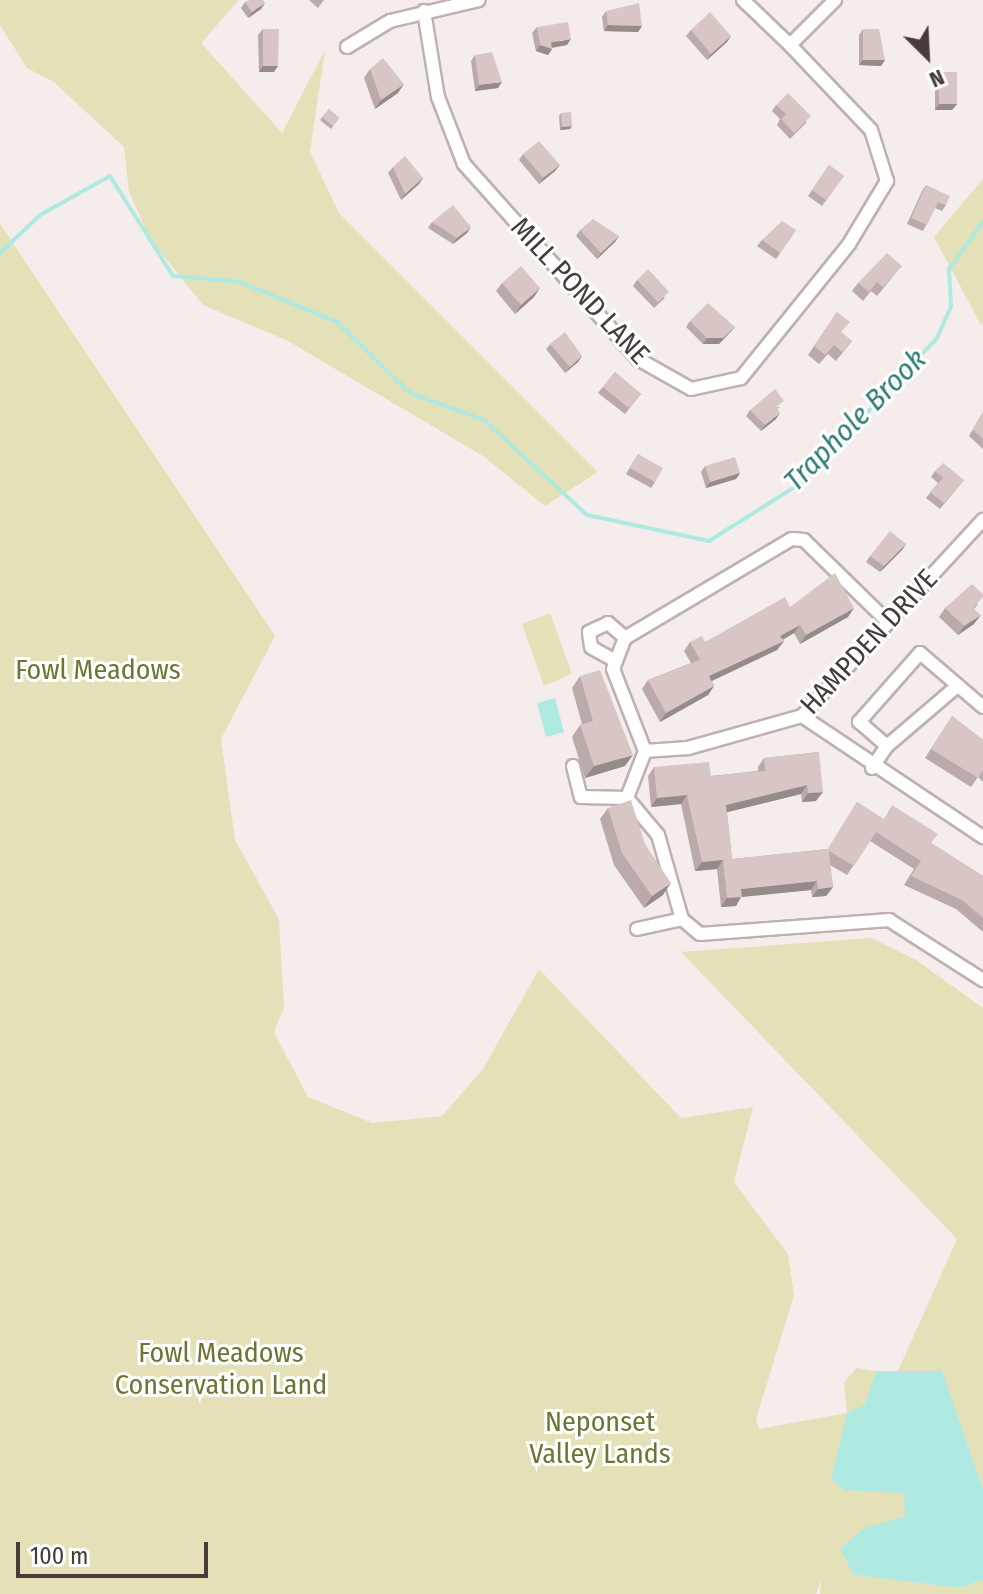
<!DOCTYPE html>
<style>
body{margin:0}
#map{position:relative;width:983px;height:1594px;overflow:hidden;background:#f4edeb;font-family:"Fira Sans Condensed",sans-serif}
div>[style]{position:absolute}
.green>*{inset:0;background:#e4e0b8}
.water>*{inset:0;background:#aeeae2}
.stream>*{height:4px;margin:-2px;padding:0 2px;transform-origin:2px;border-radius:2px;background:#aeeae2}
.roads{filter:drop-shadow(2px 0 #bfb1ae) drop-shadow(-2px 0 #bfb1ae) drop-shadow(0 2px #bfb1ae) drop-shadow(0 -2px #bfb1ae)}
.minor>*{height:12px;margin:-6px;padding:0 6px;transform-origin:6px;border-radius:6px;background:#fff}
.wall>*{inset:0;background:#baaaa9}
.shaded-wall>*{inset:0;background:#978b8a}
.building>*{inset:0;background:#d8c6c5}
span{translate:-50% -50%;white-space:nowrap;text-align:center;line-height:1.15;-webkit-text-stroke:6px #fff;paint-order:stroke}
.street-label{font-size:28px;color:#483b3a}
.park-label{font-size:28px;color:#6f7432}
.water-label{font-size:30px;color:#2f7c73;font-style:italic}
.north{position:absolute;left:887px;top:16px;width:80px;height:80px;-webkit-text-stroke:6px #fff;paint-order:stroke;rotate:156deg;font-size:22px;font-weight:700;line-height:32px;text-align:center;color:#483b3a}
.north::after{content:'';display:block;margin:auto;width:28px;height:36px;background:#483b3a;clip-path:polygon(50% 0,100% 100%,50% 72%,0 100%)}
.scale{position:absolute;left:16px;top:1542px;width:192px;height:36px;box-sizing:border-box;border:4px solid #483b3a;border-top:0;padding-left:10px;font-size:24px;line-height:28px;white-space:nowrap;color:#483b3a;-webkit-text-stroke:6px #fff;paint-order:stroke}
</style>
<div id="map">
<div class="green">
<div style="clip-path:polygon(0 0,239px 0,201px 43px,282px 133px,325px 50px,310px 152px,339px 213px,598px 472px,545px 506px,483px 456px,288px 341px,203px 305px,150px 239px,129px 192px,124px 147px,54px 82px,27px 68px,0 25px)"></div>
<div style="clip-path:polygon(983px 179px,983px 323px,981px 325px,934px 237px)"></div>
<div style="clip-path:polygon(0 224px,275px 636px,221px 739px,235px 840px,279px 919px,284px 1007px,274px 1032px,308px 1097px,372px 1123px,442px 1116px,483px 1069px,539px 969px,681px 1118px,753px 1107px,734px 1182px,788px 1254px,794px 1295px,756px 1419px,759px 1429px,847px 1413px,844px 1383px,856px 1368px,876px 1371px,847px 1490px,905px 1493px,905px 1517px,864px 1528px,841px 1550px,854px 1575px,960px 1588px,983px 1580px,983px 1594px,820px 1594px,821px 1580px,816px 1594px,0 1594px)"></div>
<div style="clip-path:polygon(550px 613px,572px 674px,544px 686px,522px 624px)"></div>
<div style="clip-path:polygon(871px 938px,916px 960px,983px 1008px,983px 1489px,942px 1372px,897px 1373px,957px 1239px,681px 952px)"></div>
</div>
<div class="water">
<div style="clip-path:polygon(555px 698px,564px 732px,546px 737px,537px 703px)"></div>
<div style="clip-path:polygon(876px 1371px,942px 1371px,983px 1489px,983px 1580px,960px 1588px,854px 1575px,840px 1549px,864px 1528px,905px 1516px,904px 1493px,844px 1490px,831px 1479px,847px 1413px,865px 1404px)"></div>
</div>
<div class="stream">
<div style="left:0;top:253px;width:55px;rotate:-43.5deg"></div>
<div style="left:40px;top:215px;width:80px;rotate:-29.1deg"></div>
<div style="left:110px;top:176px;width:118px;rotate:57.8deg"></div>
<div style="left:173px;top:276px;width:67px;rotate:5.1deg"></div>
<div style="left:240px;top:282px;width:105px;rotate:22.4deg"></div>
<div style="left:337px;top:322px;width:102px;rotate:44.2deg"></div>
<div style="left:410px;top:393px;width:79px;rotate:20deg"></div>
<div style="left:484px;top:420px;width:140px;rotate:42.7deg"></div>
<div style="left:587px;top:515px;width:125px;rotate:12deg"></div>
<div style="left:709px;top:541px;width:109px;rotate:-32.2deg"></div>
<div style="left:801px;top:483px;width:199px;rotate:-46.8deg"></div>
<div style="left:937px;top:338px;width:35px;rotate:-66deg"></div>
<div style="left:951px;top:306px;width:37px;rotate:-93deg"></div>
<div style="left:949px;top:269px;width:58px;rotate:-54.1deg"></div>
</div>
<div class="roads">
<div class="minor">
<div style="left:743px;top:0;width:65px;rotate:43.8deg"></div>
<div style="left:790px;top:45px;width:64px;rotate:-45deg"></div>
<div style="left:424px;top:11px;width:87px;rotate:80.8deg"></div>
<div style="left:438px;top:97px;width:72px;rotate:68.8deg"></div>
<div style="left:464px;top:164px;width:261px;rotate:48.3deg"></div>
<div style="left:638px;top:359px;width:61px;rotate:29.5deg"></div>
<div style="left:691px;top:389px;width:51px;rotate:-12.4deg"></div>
<div style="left:741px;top:378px;width:172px;rotate:-51.1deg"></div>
<div style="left:849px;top:244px;width:74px;rotate:-58.9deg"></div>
<div style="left:887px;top:181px;width:53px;rotate:-107.4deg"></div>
<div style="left:871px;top:130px;width:117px;rotate:-133.6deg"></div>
<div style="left:347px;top:47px;width:50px;rotate:-31.2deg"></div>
<div style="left:390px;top:21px;width:91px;rotate:-13.3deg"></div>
<div style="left:614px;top:660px;width:26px;rotate:-151deg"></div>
<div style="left:591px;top:647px;width:15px;rotate:-98deg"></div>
<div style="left:589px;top:632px;width:21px;rotate:-25deg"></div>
<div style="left:608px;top:623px;width:23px;rotate:41deg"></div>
<div style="left:802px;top:716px;width:218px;rotate:33.8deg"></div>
<div style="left:887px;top:746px;width:89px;rotate:-40.5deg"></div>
<div style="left:645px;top:751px;width:50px;rotate:111deg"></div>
<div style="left:627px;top:798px;width:48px;rotate:50deg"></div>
<div style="left:658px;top:835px;width:87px;rotate:74.1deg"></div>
<div style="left:682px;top:919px;width:23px;rotate:40deg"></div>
<div style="left:700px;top:934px;width:190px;rotate:-4.2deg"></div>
<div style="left:889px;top:920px;width:112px;rotate:32.6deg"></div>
<div style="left:645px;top:751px;width:88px;rotate:-111.3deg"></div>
<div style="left:613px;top:669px;width:33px;rotate:-69deg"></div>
<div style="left:625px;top:638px;width:194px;rotate:-30.7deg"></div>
<div style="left:792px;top:539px;width:12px;rotate:5deg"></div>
<div style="left:804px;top:540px;width:117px;rotate:44.3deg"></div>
<div style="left:645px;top:751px;width:43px;rotate:-4deg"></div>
<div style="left:688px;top:748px;width:118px;rotate:-15.7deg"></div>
<div style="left:802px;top:716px;width:267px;rotate:-47.3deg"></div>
<div style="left:573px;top:766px;width:32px;rotate:76deg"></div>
<div style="left:581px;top:797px;width:46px;rotate:1.2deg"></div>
<div style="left:872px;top:768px;width:27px;rotate:-56deg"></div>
<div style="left:887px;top:746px;width:37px;rotate:-139deg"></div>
<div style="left:859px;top:722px;width:92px;rotate:-48.5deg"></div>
<div style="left:920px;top:653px;width:83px;rotate:40.6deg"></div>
<div style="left:637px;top:929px;width:46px;rotate:-12.5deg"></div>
</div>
</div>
<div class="wall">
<div style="clip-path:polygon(309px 0,324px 0,318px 8px)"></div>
<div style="clip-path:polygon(245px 2px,261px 9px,248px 18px,241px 8px)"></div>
<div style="clip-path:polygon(606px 11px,642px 26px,638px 32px,604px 31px,602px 17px)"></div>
<div style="clip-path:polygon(537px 27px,567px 45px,552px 48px,552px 49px,548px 55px,536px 51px,532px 33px)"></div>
<div style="clip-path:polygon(263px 29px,274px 72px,259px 72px,258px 35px)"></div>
<div style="clip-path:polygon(863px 29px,881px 66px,859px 65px,859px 35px)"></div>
<div style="clip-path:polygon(691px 30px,731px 36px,727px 42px,707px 60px,686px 36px)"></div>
<div style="clip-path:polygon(475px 55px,498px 88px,475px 91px,471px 61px)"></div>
<div style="clip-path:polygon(370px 69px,398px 93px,375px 109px,364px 78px)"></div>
<div style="clip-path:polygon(939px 72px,957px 104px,952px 110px,935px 110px,935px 78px)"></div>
<div style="clip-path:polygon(776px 105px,807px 122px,790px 139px,777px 125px,780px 119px,772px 111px)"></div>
<div style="clip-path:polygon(329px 109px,339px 118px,331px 129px,320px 120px)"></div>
<div style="clip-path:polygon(561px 113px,570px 129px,560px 130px,559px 116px)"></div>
<div style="clip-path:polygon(523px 154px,560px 165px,555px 171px,539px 184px,519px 160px)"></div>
<div style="clip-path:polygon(829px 165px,844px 176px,822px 206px,808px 196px)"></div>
<div style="clip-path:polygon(393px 167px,423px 178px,419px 184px,401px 200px,388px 173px)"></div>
<div style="clip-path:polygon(926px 185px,946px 205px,942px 211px,935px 208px,923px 231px,907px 224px,922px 191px)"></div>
<div style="clip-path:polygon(432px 222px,467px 233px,453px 244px,428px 228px)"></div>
<div style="clip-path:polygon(580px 230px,619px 236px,615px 242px,597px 259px,576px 236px)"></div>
<div style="clip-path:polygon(796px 230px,776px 259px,757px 246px,762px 240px)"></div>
<div style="clip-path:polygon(895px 274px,877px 296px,871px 291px,863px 301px,852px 291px,858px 283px)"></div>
<div style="clip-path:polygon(637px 280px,665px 298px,654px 308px,633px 286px)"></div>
<div style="clip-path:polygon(502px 283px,534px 297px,515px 314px,496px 291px)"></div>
<div style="clip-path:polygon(837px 312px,842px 333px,852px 341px,836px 361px,828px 354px,819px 364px,808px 355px)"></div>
<div style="clip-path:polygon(690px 321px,735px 327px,719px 344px,703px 344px,686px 327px)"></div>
<div style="clip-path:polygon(550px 344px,582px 356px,578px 362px,565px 373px,546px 349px)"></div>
<div style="clip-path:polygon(615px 372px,641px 394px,625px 414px,598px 393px)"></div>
<div style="clip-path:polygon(780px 407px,777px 409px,776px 419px,761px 431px,746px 416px,750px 410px)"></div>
<div style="clip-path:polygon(983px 412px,983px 449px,969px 436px)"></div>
<div style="clip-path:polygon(638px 454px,655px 482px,651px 488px,626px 474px)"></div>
<div style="clip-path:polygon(705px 466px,740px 473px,736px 479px,706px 488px,701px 472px)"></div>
<div style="clip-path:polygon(935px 471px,964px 480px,940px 509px,926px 498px,938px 483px,931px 477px)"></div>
<div style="clip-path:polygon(906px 544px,902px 550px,880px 572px,866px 562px,870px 556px)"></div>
<div style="clip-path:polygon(978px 604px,974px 609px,974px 624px,958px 635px,939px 617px,945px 608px)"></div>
<div style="clip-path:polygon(790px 607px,848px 617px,800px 644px,794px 633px,783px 640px,784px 641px,777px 650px,712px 681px,714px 686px,708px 695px,660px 722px,642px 689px,648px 680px,691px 663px,684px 651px,690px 642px,705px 642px)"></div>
<div style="clip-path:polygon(580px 676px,625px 766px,585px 778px,572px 737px,580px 725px,582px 724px,572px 688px)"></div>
<div style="clip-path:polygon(952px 716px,983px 740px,983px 782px,978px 777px,971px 787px,925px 758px)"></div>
<div style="clip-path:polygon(819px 752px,816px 801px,802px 802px,801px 794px,727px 812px,732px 859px,828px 849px,857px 802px,883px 819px,931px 843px,983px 876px,983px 932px,956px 909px,904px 885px,914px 869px,870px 841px,847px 875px,830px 865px,833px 887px,826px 896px,812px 897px,811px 890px,741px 897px,736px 906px,721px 907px,717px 869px,695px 871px,681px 804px,651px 807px,648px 776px,654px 767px,711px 776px,758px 771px,758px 767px,764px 758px)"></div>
<div style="clip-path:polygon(608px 808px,663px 895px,644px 908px,614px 865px,600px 819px)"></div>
</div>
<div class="shaded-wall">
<div style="clip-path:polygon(265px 3px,261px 9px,248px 18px,252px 12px)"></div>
<div style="clip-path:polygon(608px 25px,642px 26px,638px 32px,604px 31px)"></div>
<div style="clip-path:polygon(731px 36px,727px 42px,707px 60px,711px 54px)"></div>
<div style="clip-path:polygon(571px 39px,567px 45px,549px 48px,552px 49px,548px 55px,536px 51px,540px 45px)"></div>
<div style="clip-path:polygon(863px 60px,885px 60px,881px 66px,859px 65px)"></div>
<div style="clip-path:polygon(263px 66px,278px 66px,274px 72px,259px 72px)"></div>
<div style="clip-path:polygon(502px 82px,498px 88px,475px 91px,479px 85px)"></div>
<div style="clip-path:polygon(404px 84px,398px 93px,375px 109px,381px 100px)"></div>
<div style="clip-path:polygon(939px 104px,957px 104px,952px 110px,935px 110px)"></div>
<div style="clip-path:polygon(572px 126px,570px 129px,560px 130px,562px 127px)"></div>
<div style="clip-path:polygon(560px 165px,555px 171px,539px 184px,543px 178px)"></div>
<div style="clip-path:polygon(423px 178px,419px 184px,401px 200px,405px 194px)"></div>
<div style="clip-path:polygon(471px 227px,467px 233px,453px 244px,457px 238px)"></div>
<div style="clip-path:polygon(619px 236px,615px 242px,597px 259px,601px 253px)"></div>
<div style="clip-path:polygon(540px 288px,534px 297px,515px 314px,521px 305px)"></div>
<div style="clip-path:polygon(735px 327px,719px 344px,703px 344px,707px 338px)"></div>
<div style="clip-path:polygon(582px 356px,578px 362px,565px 373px,570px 367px)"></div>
<div style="clip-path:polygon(780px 413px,776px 419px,761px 431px,765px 425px)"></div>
<div style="clip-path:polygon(740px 473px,736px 479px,706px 488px,710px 482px)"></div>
<div style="clip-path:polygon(906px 544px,902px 550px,880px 572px,884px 566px)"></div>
<div style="clip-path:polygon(854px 608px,848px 617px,800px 644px,806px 635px)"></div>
<div style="clip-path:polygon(981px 615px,974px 624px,958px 635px,964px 626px)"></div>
<div style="clip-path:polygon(800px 625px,794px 633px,774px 644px,780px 636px)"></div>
<div style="clip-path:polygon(784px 641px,777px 650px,703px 685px,709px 676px)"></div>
<div style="clip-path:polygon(714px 686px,708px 695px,660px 722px,666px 713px)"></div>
<div style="clip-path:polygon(633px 755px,625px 766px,585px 778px,594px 766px)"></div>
<div style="clip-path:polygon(807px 785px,801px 794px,720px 814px,726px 805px)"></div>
<div style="clip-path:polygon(823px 792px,816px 801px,802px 802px,808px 793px)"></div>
<div style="clip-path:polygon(687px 795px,681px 804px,651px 807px,657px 798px)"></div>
<div style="clip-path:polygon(732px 859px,723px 860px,717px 869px,695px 871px,702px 862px)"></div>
<div style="clip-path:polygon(817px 881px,811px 890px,741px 897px,736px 906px,721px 907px,727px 898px,741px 889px)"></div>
<div style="clip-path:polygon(671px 883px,663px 895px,644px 908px,652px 896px)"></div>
<div style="clip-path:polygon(833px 887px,826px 896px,812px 897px,818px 889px)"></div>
</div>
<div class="building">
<div style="clip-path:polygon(249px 0,263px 0,265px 3px,252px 12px,245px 2px)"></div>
<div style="clip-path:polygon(639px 3px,642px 26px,608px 25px,606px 11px)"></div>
<div style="clip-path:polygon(710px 12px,731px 36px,711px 54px,691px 30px)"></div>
<div style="clip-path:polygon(568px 22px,571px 39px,551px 42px,552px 49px,540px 45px,537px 27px)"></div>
<div style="clip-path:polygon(263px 29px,279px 29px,278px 66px,263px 66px)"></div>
<div style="clip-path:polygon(863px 29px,879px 29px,885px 60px,863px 60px)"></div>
<div style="clip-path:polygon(492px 52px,502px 82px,479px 85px,475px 55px)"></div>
<div style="clip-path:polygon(383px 58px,404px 84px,381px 100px,370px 69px)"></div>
<div style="clip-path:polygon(939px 72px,957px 72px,957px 104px,939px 104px)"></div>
<div style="clip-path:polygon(788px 93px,811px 116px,794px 133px,781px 119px,786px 114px,776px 105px)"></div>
<div style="clip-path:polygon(329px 109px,339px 118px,333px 126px,322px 117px)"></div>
<div style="clip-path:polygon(571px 112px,572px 126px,562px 127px,561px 113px)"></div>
<div style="clip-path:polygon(539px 141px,560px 165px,543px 178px,523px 154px)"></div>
<div style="clip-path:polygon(405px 156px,423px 178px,405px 194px,393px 167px)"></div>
<div style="clip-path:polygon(829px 165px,844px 176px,826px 200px,812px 190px)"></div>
<div style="clip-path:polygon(926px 185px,950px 196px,946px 205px,938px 202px,927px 225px,911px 218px)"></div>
<div style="clip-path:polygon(453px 205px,471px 227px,457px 238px,432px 222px)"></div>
<div style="clip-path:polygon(593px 219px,619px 236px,601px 253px,580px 230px)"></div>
<div style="clip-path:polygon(782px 221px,796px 230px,780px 253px,762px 240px)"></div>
<div style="clip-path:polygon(887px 253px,902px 266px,883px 287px,877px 282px,869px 292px,858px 283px)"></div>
<div style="clip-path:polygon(521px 266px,540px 288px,521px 305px,502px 283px)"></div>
<div style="clip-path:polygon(648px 269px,669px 292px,658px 302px,637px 280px)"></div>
<div style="clip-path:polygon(708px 303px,735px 327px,723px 338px,707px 338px,690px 321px)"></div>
<div style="clip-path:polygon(837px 312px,850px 322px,841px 332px,852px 341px,842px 352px,834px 345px,825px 355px,814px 346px)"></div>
<div style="clip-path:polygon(565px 332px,582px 356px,570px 367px,550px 344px)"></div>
<div style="clip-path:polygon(615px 372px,641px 394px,629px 408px,603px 387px)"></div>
<div style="clip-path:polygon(775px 389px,784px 401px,776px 407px,780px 413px,765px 425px,750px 410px)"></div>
<div style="clip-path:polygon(983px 413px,983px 439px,973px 430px)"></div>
<div style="clip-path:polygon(638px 454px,663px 468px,655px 482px,630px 468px)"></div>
<div style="clip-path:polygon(735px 457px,740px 473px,710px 482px,705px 466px)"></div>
<div style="clip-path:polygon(943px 463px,964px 480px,944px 503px,930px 492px,943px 478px,935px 471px)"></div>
<div style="clip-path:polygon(890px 531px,906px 544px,884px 566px,870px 556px)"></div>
<div style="clip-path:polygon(835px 573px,854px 608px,806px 635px,800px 625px,780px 636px,784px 641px,709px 676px,714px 686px,666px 713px,648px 680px,700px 660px,690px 642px,702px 636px,705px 642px,785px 597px,790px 607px)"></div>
<div style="clip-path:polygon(972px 584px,983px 594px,983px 597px,973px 608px,981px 615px,964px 626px,945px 608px)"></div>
<div style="clip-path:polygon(600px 670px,633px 755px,594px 766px,580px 725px,593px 721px,580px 676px)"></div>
<div style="clip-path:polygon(952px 716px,983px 740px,983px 770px,978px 778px,931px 749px)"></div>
<div style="clip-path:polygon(819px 752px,823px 792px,808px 793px,807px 785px,726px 805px,732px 859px,702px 862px,687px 795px,657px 798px,654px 767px,709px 762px,711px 776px,765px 771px,764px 758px)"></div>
<div style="clip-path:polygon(631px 800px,645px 844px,671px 883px,652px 896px,622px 853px,608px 808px)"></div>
<div style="clip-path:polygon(857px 802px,884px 819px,892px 805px,938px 834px,931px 843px,983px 876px,983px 918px,962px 900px,911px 876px,921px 861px,876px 832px,854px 866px,829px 851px,833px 887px,818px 889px,817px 881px,741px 889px,742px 897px,727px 898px,723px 860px,828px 849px)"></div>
</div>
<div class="street-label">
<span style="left:580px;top:291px;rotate:47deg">MILL POND LANE</span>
<span style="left:869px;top:642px;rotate:-47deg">HAMPDEN DRIVE</span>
</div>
<div class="park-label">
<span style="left:98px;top:670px">Fowl Meadows</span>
<span style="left:221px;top:1369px">Fowl Meadows<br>Conservation Land</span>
<span style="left:600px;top:1438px">Neponset<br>Valley Lands</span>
</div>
<div class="water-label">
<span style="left:855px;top:420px;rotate:-45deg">Traphole Brook</span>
</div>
<div class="north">N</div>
<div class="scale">100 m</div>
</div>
